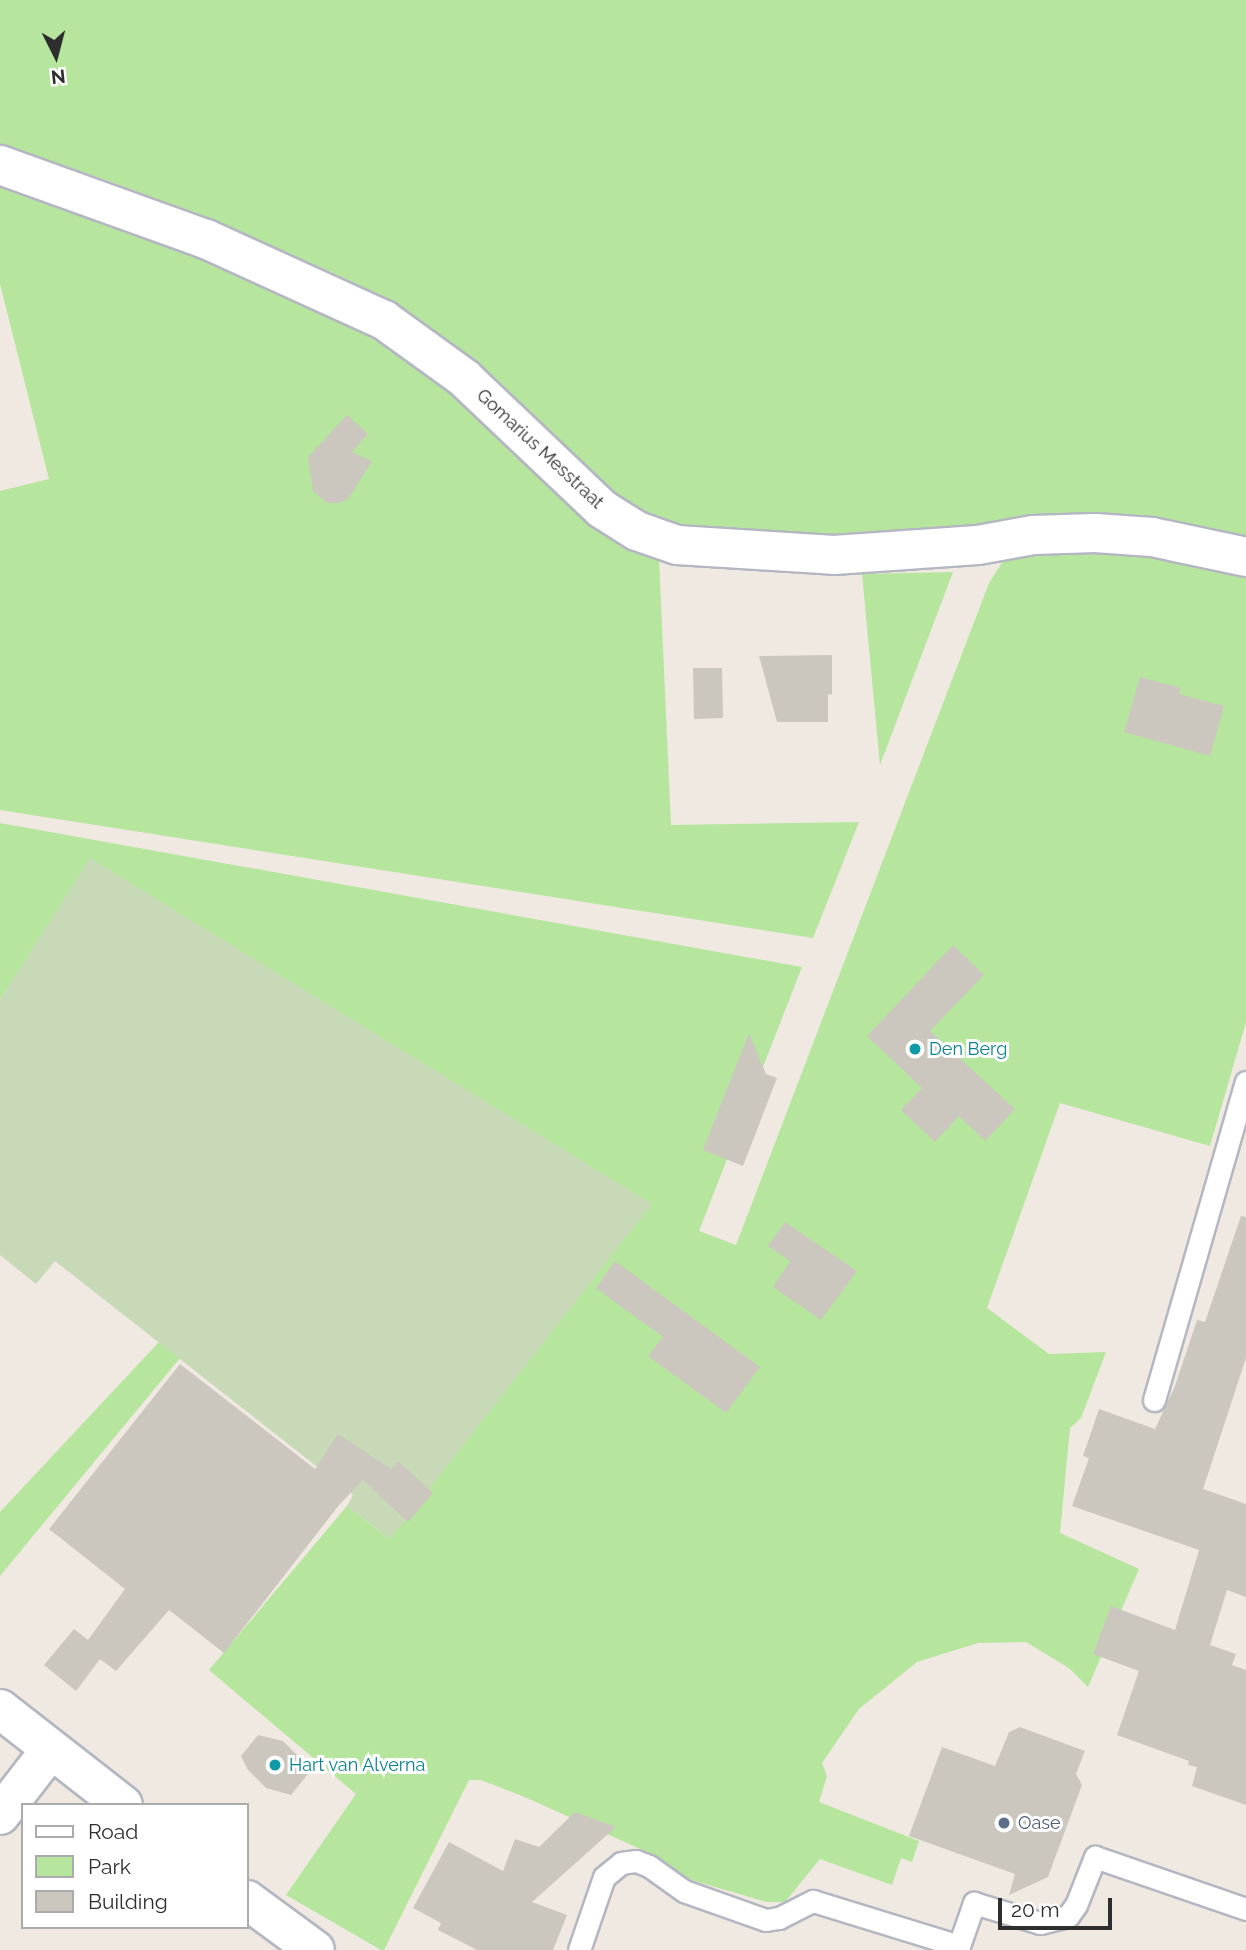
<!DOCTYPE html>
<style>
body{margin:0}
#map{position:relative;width:1246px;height:1950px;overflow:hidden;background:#efe9e1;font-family:Raleway,sans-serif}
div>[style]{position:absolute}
.green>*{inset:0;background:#b6e59e}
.cemetery>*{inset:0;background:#c8d9b8}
.building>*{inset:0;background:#cbc7bf}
.roads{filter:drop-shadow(2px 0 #b4b7c1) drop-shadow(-2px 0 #b4b7c1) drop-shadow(0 2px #b4b7c1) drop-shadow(0 -2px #b4b7c1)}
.service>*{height:21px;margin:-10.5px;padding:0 10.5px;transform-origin:10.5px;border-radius:10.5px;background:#fff}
.minor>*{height:38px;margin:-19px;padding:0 19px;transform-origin:19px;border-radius:19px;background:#fff}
.tertiary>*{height:38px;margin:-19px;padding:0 19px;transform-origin:19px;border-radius:19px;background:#fff}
.dots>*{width:19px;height:19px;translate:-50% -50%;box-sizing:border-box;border:4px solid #fff;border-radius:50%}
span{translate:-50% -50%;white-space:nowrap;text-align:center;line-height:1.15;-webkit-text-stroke:6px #fff;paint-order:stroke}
.street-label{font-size:18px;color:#2e2e2e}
.culture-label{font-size:18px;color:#0d838f}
.left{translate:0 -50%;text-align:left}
.service-label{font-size:18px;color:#4e5e75}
.legend{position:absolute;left:21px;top:1803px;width:228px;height:126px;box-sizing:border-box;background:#fff;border:2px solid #ababab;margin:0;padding:9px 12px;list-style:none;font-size:21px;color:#2e2e2e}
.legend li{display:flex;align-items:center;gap:14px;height:35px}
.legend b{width:35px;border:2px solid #ababab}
.north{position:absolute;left:21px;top:21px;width:70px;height:70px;-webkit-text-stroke:5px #fff;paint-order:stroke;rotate:174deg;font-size:19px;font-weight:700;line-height:28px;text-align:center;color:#2e2e2e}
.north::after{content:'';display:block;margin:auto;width:24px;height:32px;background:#2e2e2e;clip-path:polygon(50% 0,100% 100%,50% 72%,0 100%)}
.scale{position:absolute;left:998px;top:1898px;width:114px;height:32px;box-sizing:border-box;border:4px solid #2e2e2e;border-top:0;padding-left:9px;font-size:21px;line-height:24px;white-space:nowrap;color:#2e2e2e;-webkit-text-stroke:5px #fff;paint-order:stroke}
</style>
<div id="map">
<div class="green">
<div style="clip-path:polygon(0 0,1246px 0,1246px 539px,987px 524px,890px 534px,808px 537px,694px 530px,649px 518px,617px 499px,445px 338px,397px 305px,331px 272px,212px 220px,106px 180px,0 145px)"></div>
<div style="clip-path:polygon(0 183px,201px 257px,372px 335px,449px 386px,625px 545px,659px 559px,671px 825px,859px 822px,813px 938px,0 810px,0 491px,49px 479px,0 284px)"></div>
<div style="clip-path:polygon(1086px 550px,1133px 550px,1246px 573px,1246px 1022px,1210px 1146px,1060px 1103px,987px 1308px,1049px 1354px,1106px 1352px,1081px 1418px,1070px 1428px,1060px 1533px,1139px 1569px,1088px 1687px,1069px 1668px,1026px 1642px,978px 1643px,917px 1662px,859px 1709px,822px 1763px,827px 1776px,819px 1802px,919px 1841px,912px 1862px,901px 1858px,892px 1885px,820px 1859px,785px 1902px,767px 1902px,688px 1879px,658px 1857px,527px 1798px,481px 1780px,469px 1780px,384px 1950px,381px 1950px,286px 1895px,356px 1794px,209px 1670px,347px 1506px,390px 1539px,90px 859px,0 1000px,0 823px,802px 967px,699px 1231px,736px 1245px,989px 583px,1003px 561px,1034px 554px)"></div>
<div style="clip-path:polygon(953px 572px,880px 765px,862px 574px)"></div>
<div style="clip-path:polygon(159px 1342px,180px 1358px,0 1576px,0 1512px)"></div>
</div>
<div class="cemetery">
<div style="clip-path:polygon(90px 858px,652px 1204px,390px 1539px,347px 1506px,353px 1495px,55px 1261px,36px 1284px,0 1255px,0 1000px)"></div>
</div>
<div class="building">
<div style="clip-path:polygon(347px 415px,368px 434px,352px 452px,372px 461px,349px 498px,339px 503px,327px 503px,313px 491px,308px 457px)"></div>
<div style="clip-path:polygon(832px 655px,832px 695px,828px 694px,828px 722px,777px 722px,759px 656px)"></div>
<div style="clip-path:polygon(693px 668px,722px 668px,723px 718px,694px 719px)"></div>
<div style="clip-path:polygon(1140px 677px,1181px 688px,1179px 694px,1224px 706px,1210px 756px,1124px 732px)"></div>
<div style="clip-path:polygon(953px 945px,984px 975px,930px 1031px,1015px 1109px,985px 1141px,959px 1116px,935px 1142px,901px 1110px,922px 1088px,867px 1036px)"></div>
<div style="clip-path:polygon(749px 1033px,766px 1074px,777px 1078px,743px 1166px,703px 1150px)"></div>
<div style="clip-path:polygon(1241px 1216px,1246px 1217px,1246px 1358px,1203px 1489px,1246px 1504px,1246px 1597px,1227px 1590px,1210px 1645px,1236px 1654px,1232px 1665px,1246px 1670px,1246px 1805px,1192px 1786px,1197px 1767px,1188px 1765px,1189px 1761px,1117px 1735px,1139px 1671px,1093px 1654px,1111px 1606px,1175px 1630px,1199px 1550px,1072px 1506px,1089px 1458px,1083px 1456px,1099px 1409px,1155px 1429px,1175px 1386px,1197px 1320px,1205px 1322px)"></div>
<div style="clip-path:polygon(785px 1222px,857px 1271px,821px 1320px,773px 1287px,790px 1261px,768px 1246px)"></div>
<div style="clip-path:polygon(615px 1261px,760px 1367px,726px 1413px,648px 1356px,663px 1337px,596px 1288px)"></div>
<div style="clip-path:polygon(180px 1364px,315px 1469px,338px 1434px,391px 1469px,398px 1461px,433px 1493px,408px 1522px,363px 1480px,339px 1505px,224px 1653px,169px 1610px,116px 1671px,100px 1659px,76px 1691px,44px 1665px,74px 1629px,88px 1640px,125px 1589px,49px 1529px)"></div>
<div style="clip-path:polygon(1020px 1727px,1085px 1751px,1076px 1774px,1082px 1785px,1048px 1877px,1009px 1895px,1015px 1874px,909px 1836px,942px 1747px,995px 1766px,1009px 1732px)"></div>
<div style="clip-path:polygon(258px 1735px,283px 1741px,301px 1759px,308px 1774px,291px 1795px,266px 1788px,248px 1770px,241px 1756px)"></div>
<div style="clip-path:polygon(575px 1812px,616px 1827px,532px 1902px,567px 1915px,553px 1950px,477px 1950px,438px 1930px,441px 1923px,413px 1908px,449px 1842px,503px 1871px,515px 1839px,539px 1847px)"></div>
</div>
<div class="roads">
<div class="service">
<div style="left:1154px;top:1400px;width:331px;rotate:-73.9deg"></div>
<div style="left:579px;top:1950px;width:77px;rotate:-71.1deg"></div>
<div style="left:604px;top:1877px;width:22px;rotate:-39deg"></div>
<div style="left:621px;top:1863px;width:15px;rotate:-8deg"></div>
<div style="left:636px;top:1861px;width:14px;rotate:21deg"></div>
<div style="left:649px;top:1866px;width:43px;rotate:35.5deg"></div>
<div style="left:684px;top:1891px;width:87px;rotate:19.5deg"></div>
<div style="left:766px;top:1920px;width:13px;rotate:-9deg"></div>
<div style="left:779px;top:1918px;width:38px;rotate:-27deg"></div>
<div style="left:813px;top:1901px;width:153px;rotate:17.1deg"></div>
<div style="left:959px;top:1946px;width:46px;rotate:-70.8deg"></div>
<div style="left:974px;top:1903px;width:69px;rotate:16.9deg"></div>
<div style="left:1040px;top:1923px;width:29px;rotate:-14deg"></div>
<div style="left:1068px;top:1916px;width:14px;rotate:-54deg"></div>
<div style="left:1076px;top:1905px;width:52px;rotate:-68.4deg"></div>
<div style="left:1095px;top:1857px;width:160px;rotate:19deg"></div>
</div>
<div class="minor">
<div style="left:0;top:165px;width:219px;rotate:19.8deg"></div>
<div style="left:206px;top:239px;width:196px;rotate:24.5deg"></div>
<div style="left:384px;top:320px;width:99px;rotate:35.9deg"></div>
<div style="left:464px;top:378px;width:190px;rotate:43.5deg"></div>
<div style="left:602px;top:509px;width:41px;rotate:32.2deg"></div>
<div style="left:637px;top:531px;width:42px;rotate:19.3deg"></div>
<div style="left:677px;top:545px;width:157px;rotate:3.6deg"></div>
<div style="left:834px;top:555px;width:144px;rotate:-4deg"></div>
<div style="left:978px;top:545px;width:56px;rotate:-10.3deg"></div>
<div style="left:1033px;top:535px;width:62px;rotate:-1.8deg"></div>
<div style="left:1095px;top:533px;width:57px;rotate:4deg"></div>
<div style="left:1152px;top:537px;width:96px;rotate:12deg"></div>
<div style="left:0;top:1815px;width:83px;rotate:-52.3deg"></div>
</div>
<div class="tertiary">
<div style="left:0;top:1709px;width:156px;rotate:38deg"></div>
<div style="left:247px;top:1900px;width:84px;rotate:36.3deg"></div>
</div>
</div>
<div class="dots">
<div style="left:915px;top:1049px;background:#0f9aa8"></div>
<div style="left:275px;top:1765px;background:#0f9aa8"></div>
<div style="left:1004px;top:1823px;background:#5c6f8a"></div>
</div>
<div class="street-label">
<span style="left:540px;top:449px;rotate:43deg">Gomarius Messtraat</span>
</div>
<div class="culture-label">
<span class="left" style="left:929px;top:1049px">Den Berg</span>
<span class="left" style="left:289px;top:1765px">Hart van Alverna</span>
</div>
<div class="service-label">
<span class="left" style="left:1018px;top:1823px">Oase</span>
</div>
<ul class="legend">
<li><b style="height:9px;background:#fff"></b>Road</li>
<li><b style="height:19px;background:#b6e59e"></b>Park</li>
<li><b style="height:19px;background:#cbc7bf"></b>Building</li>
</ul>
<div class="north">N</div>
<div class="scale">20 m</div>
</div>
